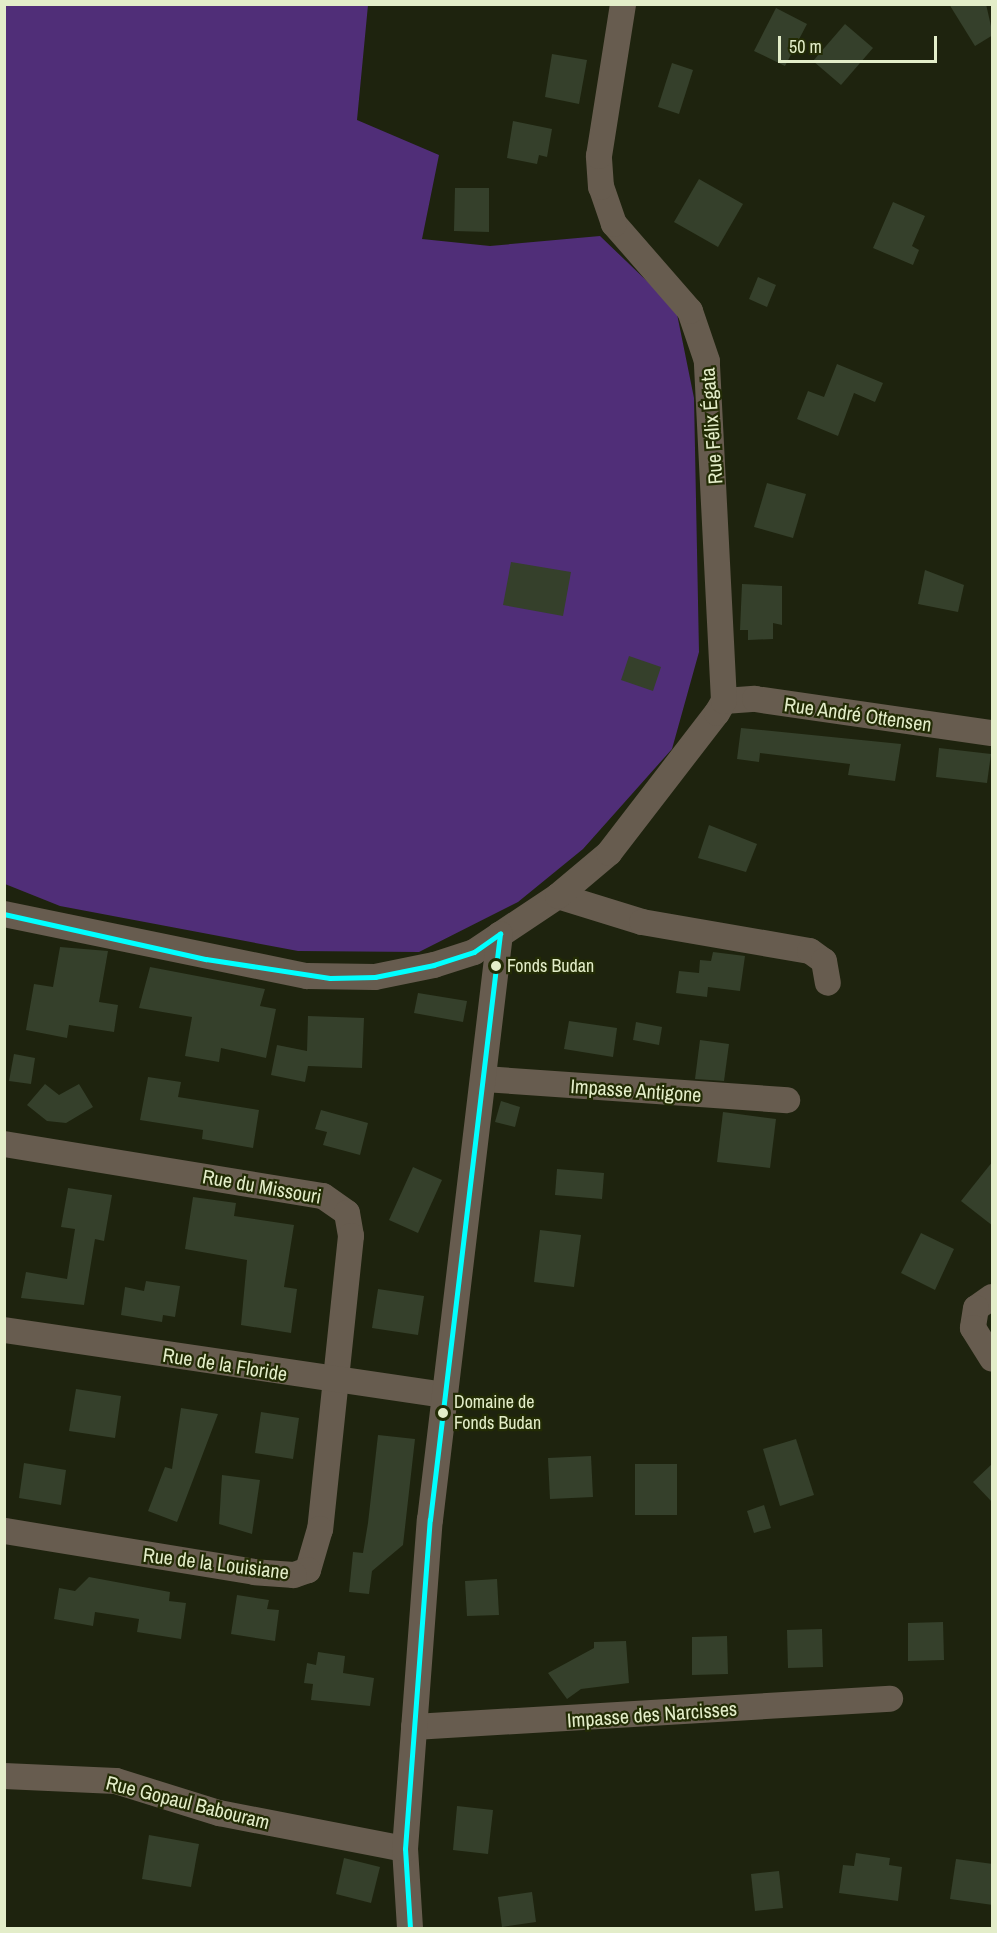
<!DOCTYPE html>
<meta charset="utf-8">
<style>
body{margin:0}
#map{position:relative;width:997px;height:1933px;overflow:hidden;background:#1e230e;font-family:"Archivo Narrow",sans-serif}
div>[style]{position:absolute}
.green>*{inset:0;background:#502e78}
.building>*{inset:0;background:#35402b}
.minor>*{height:26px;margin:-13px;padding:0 13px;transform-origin:13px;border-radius:13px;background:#675c4f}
.bus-1>*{height:4.5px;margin:-2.25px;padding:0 2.25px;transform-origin:2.25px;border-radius:2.25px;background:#0ff}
.dots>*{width:16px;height:16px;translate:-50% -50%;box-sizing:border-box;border:3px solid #232c05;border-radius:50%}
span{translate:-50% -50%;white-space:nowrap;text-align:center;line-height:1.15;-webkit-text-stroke:4.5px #232c05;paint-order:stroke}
.bus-label{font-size:18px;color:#e3edc9}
.left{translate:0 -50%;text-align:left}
.street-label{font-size:20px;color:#e3edc9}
.frame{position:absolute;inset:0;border:6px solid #e3edc9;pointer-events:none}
.scale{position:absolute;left:778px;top:36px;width:159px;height:27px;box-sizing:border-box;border:3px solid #e3edc9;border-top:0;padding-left:8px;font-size:18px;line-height:21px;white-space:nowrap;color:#e3edc9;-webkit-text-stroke:4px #232c05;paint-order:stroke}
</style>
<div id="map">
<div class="green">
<div style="clip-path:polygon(4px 5px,368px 5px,357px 120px,439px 155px,422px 239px,490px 246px,600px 236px,676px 309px,694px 398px,699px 652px,672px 749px,583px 849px,518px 902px,419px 952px,298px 951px,60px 906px,5px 884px)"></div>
</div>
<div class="building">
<div style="clip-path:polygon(949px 4px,986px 4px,993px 35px,975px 46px)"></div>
<div style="clip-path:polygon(776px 8px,807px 24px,785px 66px,754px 51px)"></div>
<div style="clip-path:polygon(845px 24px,873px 48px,841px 85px,813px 61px)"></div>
<div style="clip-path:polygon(552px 54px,587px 60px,579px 104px,545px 97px)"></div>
<div style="clip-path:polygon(672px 63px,693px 70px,679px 114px,658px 107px)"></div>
<div style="clip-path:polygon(513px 121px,552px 129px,547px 157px,539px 155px,537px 164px,507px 158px)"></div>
<div style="clip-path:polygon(699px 179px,743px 204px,718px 247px,674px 222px)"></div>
<div style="clip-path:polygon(455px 188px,489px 188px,489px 232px,454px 231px)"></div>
<div style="clip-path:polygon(893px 202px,925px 216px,912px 246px,919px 250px,913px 265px,873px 248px)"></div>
<div style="clip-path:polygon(758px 277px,776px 285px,767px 307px,749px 299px)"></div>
<div style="clip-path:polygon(837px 364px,883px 383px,875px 402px,854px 393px,838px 436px,797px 419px,808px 391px,824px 397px)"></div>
<div style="clip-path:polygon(767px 483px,806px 494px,793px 538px,754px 527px)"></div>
<div style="clip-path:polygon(511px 562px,571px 572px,563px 616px,503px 605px)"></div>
<div style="clip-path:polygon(925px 570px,964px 585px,958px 612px,918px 604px)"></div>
<div style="clip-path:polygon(742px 584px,782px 586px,782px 625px,773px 623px,773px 639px,748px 640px,748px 630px,740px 630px)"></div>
<div style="clip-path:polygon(629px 656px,661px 667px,653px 691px,621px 680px)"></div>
<div style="clip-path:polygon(741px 728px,901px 744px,895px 781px,848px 775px,850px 764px,760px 753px,759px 762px,737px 759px)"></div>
<div style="clip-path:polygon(939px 748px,991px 754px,987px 783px,936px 777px)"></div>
<div style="clip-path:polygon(709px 825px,757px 844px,746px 872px,698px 858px)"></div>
<div style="clip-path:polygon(60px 947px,108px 951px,99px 1002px,118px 1005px,114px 1032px,69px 1025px,67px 1038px,26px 1030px,34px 984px,53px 987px)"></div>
<div style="clip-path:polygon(713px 952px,745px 956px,740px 991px,708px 987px,707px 997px,676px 993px,679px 971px,699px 973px,700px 960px,711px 961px)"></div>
<div style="clip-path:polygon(150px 967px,265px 989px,260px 1006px,276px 1009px,266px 1058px,221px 1048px,219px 1062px,185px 1056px,192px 1017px,139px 1008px)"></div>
<div style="clip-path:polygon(418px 993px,467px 1001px,463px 1022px,414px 1013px)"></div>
<div style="clip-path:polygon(308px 1016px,364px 1018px,362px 1068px,308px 1066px,305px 1082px,271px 1075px,277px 1045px,307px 1051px)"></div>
<div style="clip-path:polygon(569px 1021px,617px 1028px,613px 1057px,564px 1049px)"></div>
<div style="clip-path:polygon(636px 1022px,662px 1027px,659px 1045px,633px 1040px)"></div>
<div style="clip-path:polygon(700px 1040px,729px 1044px,724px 1081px,695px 1079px)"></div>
<div style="clip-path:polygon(14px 1054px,35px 1058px,31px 1084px,9px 1081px)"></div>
<div style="clip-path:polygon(148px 1077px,181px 1082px,178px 1097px,259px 1110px,253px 1148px,202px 1139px,203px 1130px,140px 1120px)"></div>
<div style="clip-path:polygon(45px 1084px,59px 1095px,79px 1084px,93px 1107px,66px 1123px,47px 1121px,27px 1105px)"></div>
<div style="clip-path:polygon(501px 1101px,520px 1107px,515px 1127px,495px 1122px)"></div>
<div style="clip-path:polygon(321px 1110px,368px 1123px,360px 1155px,323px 1145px,327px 1132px,315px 1129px)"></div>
<div style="clip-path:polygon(723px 1112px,776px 1119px,770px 1168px,717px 1162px)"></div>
<div style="clip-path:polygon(993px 1161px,993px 1226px,961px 1201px)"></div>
<div style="clip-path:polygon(413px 1167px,442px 1180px,418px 1233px,389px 1220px)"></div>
<div style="clip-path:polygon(557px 1169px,604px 1173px,602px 1199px,555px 1195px)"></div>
<div style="clip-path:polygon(68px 1188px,112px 1195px,104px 1241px,95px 1239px,84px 1305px,21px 1298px,26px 1272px,67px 1279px,75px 1229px,61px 1227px)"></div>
<div style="clip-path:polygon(193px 1197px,236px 1203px,234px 1216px,294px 1225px,284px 1287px,297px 1289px,291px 1333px,241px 1325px,247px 1260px,185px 1249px)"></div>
<div style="clip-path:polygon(540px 1230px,581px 1235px,574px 1287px,534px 1282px)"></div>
<div style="clip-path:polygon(921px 1233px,954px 1249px,935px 1290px,901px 1273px)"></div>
<div style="clip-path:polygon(146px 1281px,180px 1286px,175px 1317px,163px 1315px,162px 1322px,121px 1315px,125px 1287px,144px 1291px)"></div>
<div style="clip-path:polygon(378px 1289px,424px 1296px,418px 1335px,372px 1328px)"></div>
<div style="clip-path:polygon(76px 1389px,121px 1396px,115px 1438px,69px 1431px)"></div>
<div style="clip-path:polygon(181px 1408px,218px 1414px,177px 1522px,148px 1511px,165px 1467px,172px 1469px)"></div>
<div style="clip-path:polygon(261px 1412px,299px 1418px,293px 1459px,255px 1453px)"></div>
<div style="clip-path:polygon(378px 1435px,415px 1439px,403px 1545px,372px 1571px,369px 1594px,349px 1592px,353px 1552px,363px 1553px,368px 1523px)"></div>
<div style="clip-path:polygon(796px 1439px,814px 1495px,780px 1506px,763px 1449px)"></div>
<div style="clip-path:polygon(591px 1456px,593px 1497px,550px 1499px,548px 1458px)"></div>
<div style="clip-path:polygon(24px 1463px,66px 1470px,61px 1505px,19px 1498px)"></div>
<div style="clip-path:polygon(993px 1463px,993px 1503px,973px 1482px)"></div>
<div style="clip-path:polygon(635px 1464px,677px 1464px,677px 1515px,635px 1515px)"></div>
<div style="clip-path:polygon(222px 1475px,260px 1480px,252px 1534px,219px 1524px)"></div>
<div style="clip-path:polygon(764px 1505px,771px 1528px,754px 1533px,747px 1511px)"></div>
<div style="clip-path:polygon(89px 1577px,170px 1592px,169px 1601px,186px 1603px,181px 1639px,137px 1632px,139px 1619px,95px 1612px,93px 1626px,54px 1619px,59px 1588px,75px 1591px)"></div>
<div style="clip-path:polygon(497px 1579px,499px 1615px,467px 1616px,465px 1581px)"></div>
<div style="clip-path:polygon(237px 1595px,269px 1600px,267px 1609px,279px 1610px,275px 1641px,231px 1634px)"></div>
<div style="clip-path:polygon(943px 1622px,944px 1660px,908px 1661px,908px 1623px)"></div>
<div style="clip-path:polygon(822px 1629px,823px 1667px,788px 1668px,787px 1630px)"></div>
<div style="clip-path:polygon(727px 1636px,728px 1674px,692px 1675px,692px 1637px)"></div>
<div style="clip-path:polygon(626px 1641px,629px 1683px,581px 1689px,567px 1699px,548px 1673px,594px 1648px,594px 1642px)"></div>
<div style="clip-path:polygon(318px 1652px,345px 1656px,343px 1673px,374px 1678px,370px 1706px,311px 1700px,313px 1684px,304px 1683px,307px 1663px,316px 1665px)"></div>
<div style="clip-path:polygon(457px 1806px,493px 1810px,488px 1854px,453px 1850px)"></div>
<div style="clip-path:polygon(149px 1835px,199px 1844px,191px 1887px,142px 1879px)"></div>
<div style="clip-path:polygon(856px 1853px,890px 1858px,889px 1865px,902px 1867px,898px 1901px,839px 1893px,843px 1865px,854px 1866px)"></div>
<div style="clip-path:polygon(344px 1858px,380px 1867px,371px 1903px,336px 1894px)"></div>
<div style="clip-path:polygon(956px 1859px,993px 1864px,993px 1905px,950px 1899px)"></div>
<div style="clip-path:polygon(779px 1871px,783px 1908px,755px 1911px,751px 1874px)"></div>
<div style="clip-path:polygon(532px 1892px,536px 1922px,502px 1927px,498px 1897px)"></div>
</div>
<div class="minor">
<div style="left:724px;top:701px;width:31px;rotate:-4deg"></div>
<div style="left:755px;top:699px;width:239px;rotate:8.2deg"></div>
<div style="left:558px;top:896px;width:88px;rotate:17.2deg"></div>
<div style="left:642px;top:922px;width:170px;rotate:9.8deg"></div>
<div style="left:810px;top:951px;width:17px;rotate:36deg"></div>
<div style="left:824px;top:961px;width:22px;rotate:80deg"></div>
<div style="left:4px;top:914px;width:309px;rotate:11.6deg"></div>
<div style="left:307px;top:976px;width:68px;rotate:0.8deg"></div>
<div style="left:375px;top:977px;width:60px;rotate:-11.5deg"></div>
<div style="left:434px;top:965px;width:42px;rotate:-18deg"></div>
<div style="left:474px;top:952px;width:101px;rotate:-33.7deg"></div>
<div style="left:558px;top:896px;width:67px;rotate:-40.1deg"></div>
<div style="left:609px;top:853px;width:177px;rotate:-52.4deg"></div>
<div style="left:717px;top:713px;width:14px;rotate:-60deg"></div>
<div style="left:724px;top:701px;width:340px;rotate:-92.9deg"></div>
<div style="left:707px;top:361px;width:53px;rotate:-108.8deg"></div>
<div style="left:690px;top:311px;width:116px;rotate:-131.1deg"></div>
<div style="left:614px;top:224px;width:39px;rotate:-109deg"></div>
<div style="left:601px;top:187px;width:31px;rotate:-94deg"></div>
<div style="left:599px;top:156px;width:154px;rotate:-81deg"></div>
<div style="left:484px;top:1079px;width:304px;rotate:4deg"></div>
<div style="left:4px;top:1144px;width:323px;rotate:9.3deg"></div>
<div style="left:323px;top:1196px;width:29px;rotate:35deg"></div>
<div style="left:347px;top:1213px;width:23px;rotate:80deg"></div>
<div style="left:351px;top:1236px;width:295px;rotate:96deg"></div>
<div style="left:320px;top:1529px;width:43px;rotate:106.3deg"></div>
<div style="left:308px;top:1570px;width:15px;rotate:160deg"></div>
<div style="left:294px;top:1575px;width:39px;rotate:-176deg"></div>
<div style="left:255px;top:1572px;width:254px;rotate:-170.7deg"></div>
<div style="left:992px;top:1297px;width:19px;rotate:145deg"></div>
<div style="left:976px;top:1308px;width:20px;rotate:99deg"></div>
<div style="left:973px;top:1328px;width:36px;rotate:58deg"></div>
<div style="left:4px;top:1330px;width:446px;rotate:8.4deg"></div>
<div style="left:414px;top:1727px;width:477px;rotate:-3.4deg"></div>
<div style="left:4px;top:1776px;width:112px;rotate:2.6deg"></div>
<div style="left:116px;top:1781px;width:108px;rotate:17.3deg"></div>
<div style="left:219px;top:1813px;width:189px;rotate:11deg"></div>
<div style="left:410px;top:1928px;width:79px;rotate:-93.6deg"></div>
<div style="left:405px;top:1849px;width:330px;rotate:-85.7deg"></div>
<div style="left:430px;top:1520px;width:590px;rotate:-83.19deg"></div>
</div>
<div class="bus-1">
<div style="left:4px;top:914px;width:207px;rotate:12.6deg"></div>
<div style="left:206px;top:959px;width:125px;rotate:8.7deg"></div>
<div style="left:330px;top:978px;width:45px;rotate:-1.3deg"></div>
<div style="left:375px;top:977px;width:60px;rotate:-11.5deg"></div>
<div style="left:434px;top:965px;width:42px;rotate:-18deg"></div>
<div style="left:474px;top:952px;width:32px;rotate:-35deg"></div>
<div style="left:410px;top:1928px;width:79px;rotate:-93.6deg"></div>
<div style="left:405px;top:1849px;width:330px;rotate:-85.7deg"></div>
<div style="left:430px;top:1520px;width:590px;rotate:-83.19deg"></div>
</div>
<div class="dots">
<div style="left:496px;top:966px;background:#e3edc9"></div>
<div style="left:443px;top:1413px;background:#e3edc9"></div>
</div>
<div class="bus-label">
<span class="left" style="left:507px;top:966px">Fonds Budan</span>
<span class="left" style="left:454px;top:1413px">Domaine de<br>Fonds Budan</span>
</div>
<div class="street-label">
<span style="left:711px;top:426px;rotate:-94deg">Rue Félix Égata</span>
<span style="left:858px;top:714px;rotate:8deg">Rue André Ottensen</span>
<span style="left:636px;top:1090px;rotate:4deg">Impasse Antigone</span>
<span style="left:262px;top:1186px;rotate:10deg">Rue du Missouri</span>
<span style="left:225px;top:1364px;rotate:9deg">Rue de la Floride</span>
<span style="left:216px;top:1563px;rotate:7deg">Rue de la Louisiane</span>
<span style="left:652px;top:1714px;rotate:-4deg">Impasse des Narcisses</span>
<span style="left:188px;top:1802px;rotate:14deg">Rue Gopaul Babouram</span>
</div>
<div class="frame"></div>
<div class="scale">50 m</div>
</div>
